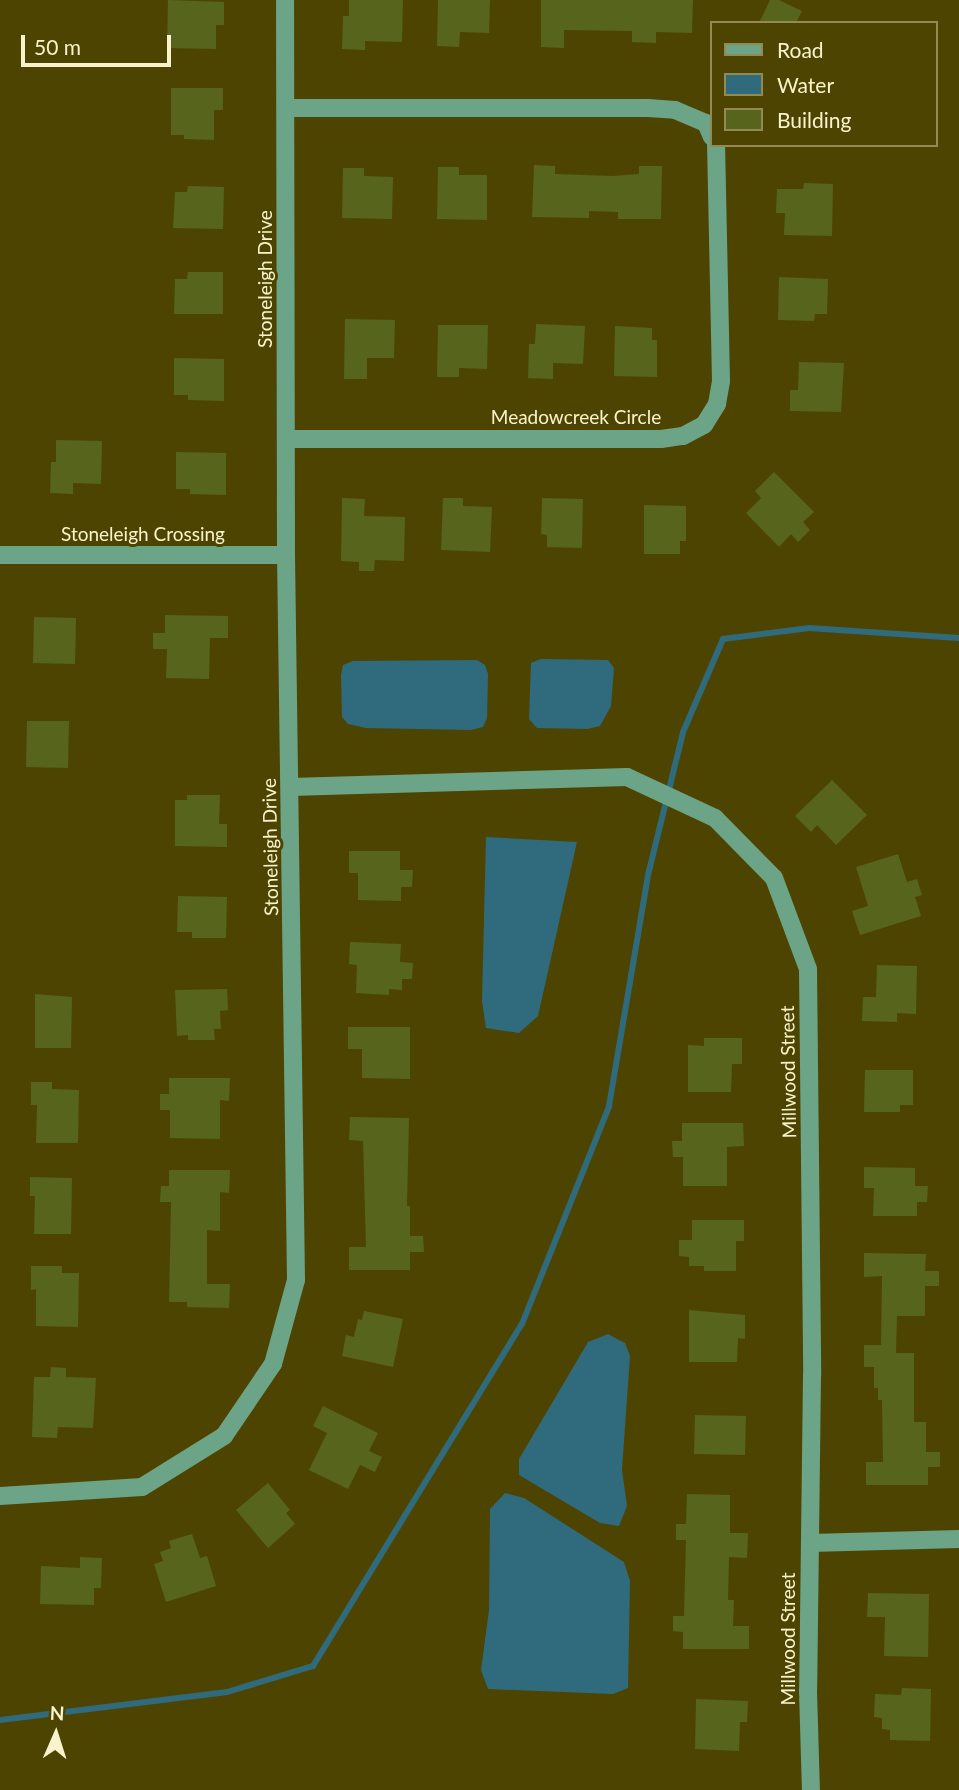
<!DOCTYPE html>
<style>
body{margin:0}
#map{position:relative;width:959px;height:1790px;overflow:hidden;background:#4e4402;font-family:Lato,sans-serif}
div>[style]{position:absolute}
.water>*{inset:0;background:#2f6b7c}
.stream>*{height:6px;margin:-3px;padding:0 3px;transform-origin:3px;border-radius:3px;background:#2f6b7c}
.building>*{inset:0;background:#56651b}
.minor>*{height:18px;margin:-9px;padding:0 9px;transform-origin:9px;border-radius:9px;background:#6ba486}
span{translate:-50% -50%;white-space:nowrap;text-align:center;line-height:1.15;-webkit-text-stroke:6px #4e4402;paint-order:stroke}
.street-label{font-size:19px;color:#f9f3cd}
.legend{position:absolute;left:710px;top:21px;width:228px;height:126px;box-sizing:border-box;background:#4e4402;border:2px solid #928a53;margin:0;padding:9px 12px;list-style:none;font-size:21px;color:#f9f3cd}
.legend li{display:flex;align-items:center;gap:14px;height:35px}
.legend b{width:35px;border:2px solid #928a53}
.north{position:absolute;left:21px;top:1699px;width:70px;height:70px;-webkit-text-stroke:5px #4e4402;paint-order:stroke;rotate:3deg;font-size:19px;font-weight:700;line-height:28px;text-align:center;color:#f9f3cd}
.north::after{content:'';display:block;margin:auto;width:24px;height:32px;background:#f9f3cd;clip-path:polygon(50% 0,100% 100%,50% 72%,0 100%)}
.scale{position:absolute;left:21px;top:35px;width:150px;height:32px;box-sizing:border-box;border:4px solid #f9f3cd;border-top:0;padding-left:9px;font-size:21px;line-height:24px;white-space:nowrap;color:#f9f3cd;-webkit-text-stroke:5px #4e4402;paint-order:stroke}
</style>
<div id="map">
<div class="water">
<div style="clip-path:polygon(541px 659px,608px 660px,614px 668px,611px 706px,600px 726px,587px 729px,537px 728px,529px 719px,531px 663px)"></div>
<div style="clip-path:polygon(477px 660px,485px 665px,488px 674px,487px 718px,483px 727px,471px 730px,366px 728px,348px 724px,342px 717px,341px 675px,343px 665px,353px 661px)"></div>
<div style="clip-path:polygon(486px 837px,577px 842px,538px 1016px,519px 1033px,486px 1028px,482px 1001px)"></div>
<div style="clip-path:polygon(608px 1334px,625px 1343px,630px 1356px,622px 1470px,627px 1506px,619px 1526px,600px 1523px,519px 1475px,519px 1459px,588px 1342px)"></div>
<div style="clip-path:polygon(505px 1493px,524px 1498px,624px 1562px,630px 1581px,628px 1688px,613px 1694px,488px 1689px,481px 1670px,489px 1610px,490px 1509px)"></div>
</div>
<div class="stream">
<div style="left:0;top:1720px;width:229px;rotate:-7deg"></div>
<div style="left:227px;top:1692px;width:90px;rotate:-16.8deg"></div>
<div style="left:313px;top:1666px;width:401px;rotate:-58.6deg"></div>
<div style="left:522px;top:1324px;width:235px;rotate:-68.2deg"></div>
<div style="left:609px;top:1106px;width:234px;rotate:-80.4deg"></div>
<div style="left:648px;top:875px;width:147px;rotate:-76.2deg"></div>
<div style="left:683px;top:732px;width:101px;rotate:-66.7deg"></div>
<div style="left:723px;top:639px;width:87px;rotate:-7.3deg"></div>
<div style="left:809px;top:628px;width:150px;rotate:3.8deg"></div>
</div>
<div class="building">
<div style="clip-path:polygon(168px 0,224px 2px,224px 25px,216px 25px,216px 49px,167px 48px)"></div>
<div style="clip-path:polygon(349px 0,403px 0,402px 42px,365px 41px,365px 50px,342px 49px,343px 16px,349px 16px)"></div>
<div style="clip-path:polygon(438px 0,490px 0,489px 33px,460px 32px,459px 47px,437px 46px)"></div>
<div style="clip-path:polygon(541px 0,693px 0,692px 33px,656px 32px,656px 43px,632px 42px,632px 31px,564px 30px,564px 48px,541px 47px)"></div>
<div style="clip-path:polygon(770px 0,779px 0,802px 11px,796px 23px,759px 23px)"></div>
<div style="clip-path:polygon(171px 88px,223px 88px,223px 110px,214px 110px,214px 140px,184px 139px,184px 135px,171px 135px)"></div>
<div style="clip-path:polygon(534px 165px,555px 166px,555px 174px,612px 176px,639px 174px,639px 166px,662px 166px,661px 219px,618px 219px,618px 212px,589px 211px,589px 218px,532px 217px)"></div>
<div style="clip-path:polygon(438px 167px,459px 167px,459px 175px,487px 175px,487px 220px,437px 219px)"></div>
<div style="clip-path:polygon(343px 168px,364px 168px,364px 176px,393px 177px,392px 219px,342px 218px)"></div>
<div style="clip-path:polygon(804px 183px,833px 184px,832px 236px,784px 235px,785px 213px,776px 213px,777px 189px,803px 189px)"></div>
<div style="clip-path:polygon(188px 186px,224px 187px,223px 229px,173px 228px,175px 192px,187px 192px)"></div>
<div style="clip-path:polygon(188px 272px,223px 272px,223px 314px,174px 314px,175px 279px,187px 279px)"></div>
<div style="clip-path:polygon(779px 277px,828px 279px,827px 314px,815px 314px,814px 321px,778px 320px)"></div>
<div style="clip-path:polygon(345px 319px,395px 320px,394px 358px,367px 358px,367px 379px,344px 379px)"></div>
<div style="clip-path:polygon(536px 324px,585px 326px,583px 364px,553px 363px,553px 379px,528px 378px,529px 344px,535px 344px)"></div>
<div style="clip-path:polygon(438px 325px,488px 325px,487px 369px,459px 368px,459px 377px,437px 377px)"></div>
<div style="clip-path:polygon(615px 326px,652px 328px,652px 340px,657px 340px,657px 377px,614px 376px)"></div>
<div style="clip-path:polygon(174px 358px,224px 359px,224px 401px,188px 400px,188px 395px,174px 395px)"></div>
<div style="clip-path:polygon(799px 362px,844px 363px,841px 412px,790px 411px,790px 390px,798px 390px)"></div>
<div style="clip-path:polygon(56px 440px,102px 441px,101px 484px,73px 483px,73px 494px,50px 493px,51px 462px,56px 462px)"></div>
<div style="clip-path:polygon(176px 452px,226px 453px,226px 495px,190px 494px,190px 489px,176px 489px)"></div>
<div style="clip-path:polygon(774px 472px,814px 512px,803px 522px,810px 530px,798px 542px,791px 534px,779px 547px,746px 513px,761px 498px,755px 491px)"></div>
<div style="clip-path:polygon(342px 498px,365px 499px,364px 516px,405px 517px,404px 561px,375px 560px,374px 571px,359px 571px,359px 562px,341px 561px)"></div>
<div style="clip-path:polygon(443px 498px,463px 498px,463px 506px,492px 507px,490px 552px,441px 550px)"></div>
<div style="clip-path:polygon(542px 498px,583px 499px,582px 548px,547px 547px,547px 535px,541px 534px)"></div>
<div style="clip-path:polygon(644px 505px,686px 506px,686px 541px,680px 541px,680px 554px,644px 554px)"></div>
<div style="clip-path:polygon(165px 615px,228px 616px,228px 638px,210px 638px,209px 679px,166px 678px,167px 649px,153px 649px,153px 633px,165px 633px)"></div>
<div style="clip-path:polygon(34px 617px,76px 618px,75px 664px,33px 663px)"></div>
<div style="clip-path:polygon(27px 721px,69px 721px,68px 768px,26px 767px)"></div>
<div style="clip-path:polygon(832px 780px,867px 815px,836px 845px,817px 825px,811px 832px,795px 816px)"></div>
<div style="clip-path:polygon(187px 795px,220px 795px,219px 824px,227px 824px,227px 847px,175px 846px,175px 800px,187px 800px)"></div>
<div style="clip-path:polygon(349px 851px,400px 851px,400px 870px,413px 870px,412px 887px,401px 887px,401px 901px,358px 900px,358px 873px,349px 873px)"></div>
<div style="clip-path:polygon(898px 854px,907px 882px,917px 879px,922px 895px,915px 897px,921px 916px,860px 935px,852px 911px,868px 906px,856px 867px)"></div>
<div style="clip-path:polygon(178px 896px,227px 897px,226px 938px,192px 938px,192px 932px,177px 932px)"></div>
<div style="clip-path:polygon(350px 942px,401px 944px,400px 962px,413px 963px,412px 979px,402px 979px,402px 990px,389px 989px,389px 995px,356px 993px,357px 965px,349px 964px)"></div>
<div style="clip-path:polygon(877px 965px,917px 966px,916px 1014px,897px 1013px,897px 1022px,862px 1021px,863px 997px,876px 997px)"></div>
<div style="clip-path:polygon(227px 989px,228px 1010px,220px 1011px,221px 1029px,214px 1029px,215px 1040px,188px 1040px,188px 1035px,177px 1036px,175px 990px)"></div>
<div style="clip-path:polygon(35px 994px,72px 997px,71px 1048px,35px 1048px)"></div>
<div style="clip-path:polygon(348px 1027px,410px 1027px,410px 1079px,362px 1078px,362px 1049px,348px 1049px)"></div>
<div style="clip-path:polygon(704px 1038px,742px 1038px,742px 1064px,732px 1064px,731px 1092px,688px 1092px,688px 1045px,704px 1046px)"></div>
<div style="clip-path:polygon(865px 1070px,913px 1070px,913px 1105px,900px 1105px,900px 1112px,864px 1112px)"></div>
<div style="clip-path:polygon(169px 1078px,230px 1078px,229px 1101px,220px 1100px,220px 1139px,170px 1138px,170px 1110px,160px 1110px,160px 1094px,169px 1094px)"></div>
<div style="clip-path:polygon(31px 1082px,52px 1082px,52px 1089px,79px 1090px,78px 1143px,36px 1143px,37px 1105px,31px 1105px)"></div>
<div style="clip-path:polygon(350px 1117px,409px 1118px,407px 1206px,410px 1206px,410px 1236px,423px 1236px,424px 1252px,410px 1252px,410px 1270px,349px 1270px,349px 1247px,366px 1247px,363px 1141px,349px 1140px)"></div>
<div style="clip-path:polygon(682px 1123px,743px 1123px,744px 1146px,727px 1147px,727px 1186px,683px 1186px,683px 1157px,673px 1157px,672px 1141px,682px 1141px)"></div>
<div style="clip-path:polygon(864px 1167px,915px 1168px,915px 1186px,928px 1186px,927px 1202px,917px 1202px,917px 1216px,873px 1216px,874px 1188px,864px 1188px)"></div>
<div style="clip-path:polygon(169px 1170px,230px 1170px,229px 1193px,220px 1192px,220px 1231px,207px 1230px,207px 1284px,230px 1284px,229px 1308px,187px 1307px,187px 1302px,169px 1302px,171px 1202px,160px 1202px,161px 1186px,169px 1186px)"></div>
<div style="clip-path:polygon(30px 1177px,72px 1178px,71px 1234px,34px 1234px,35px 1196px,30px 1196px)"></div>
<div style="clip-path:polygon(692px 1220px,744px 1220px,744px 1241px,736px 1241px,736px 1271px,704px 1271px,704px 1266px,689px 1266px,689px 1257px,679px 1256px,679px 1240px,692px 1240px)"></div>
<div style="clip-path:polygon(864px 1253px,926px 1254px,925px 1271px,939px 1271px,939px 1286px,925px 1286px,925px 1316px,897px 1316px,896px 1353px,914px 1353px,914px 1422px,926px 1422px,926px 1452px,940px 1452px,940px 1467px,928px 1467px,928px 1485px,866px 1485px,866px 1462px,883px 1462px,882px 1400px,878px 1400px,878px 1388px,874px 1388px,874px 1367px,864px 1367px,864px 1345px,881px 1345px,882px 1276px,864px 1277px)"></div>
<div style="clip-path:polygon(31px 1266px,62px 1266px,62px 1273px,79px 1273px,78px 1327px,36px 1326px,36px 1289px,31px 1290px)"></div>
<div style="clip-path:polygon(689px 1310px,745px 1315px,745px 1339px,738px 1338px,737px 1362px,689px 1362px)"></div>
<div style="clip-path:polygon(364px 1311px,403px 1319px,393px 1367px,342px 1356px,346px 1335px,354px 1337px,358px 1319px,362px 1320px)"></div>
<div style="clip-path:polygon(51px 1367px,66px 1368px,66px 1377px,96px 1378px,93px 1428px,58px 1427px,57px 1438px,32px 1437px,34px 1377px,50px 1377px)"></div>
<div style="clip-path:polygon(323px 1406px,378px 1433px,369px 1451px,382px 1457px,375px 1472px,360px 1465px,348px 1489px,309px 1470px,327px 1433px,313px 1426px)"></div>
<div style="clip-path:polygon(695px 1415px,746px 1416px,745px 1455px,694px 1454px)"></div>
<div style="clip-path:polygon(268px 1483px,290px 1510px,286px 1513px,295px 1524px,268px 1548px,236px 1510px)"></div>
<div style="clip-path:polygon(687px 1494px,730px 1495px,730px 1533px,748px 1533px,747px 1558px,729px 1557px,728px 1600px,734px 1600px,733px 1626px,749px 1626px,749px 1649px,683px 1649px,683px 1632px,673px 1631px,673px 1616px,684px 1616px,686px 1540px,676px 1540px,676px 1524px,686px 1524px)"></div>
<div style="clip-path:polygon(192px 1534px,200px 1558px,207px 1556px,216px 1586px,166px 1602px,154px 1564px,163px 1561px,160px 1552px,171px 1548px,169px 1541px)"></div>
<div style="clip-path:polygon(80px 1557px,102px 1558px,101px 1588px,94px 1588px,94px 1605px,40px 1604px,41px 1566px,80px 1568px)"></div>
<div style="clip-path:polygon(868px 1593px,929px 1594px,928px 1657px,884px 1656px,885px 1617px,867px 1617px)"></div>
<div style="clip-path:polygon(902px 1688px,931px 1689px,930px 1741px,890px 1740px,890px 1730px,882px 1729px,882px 1718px,874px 1717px,875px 1694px,901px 1695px)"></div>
<div style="clip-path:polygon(696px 1699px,748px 1701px,747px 1722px,740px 1722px,739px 1751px,695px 1749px)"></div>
</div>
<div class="minor">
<div style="left:286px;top:108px;width:362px"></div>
<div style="left:648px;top:108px;width:27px;rotate:4deg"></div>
<div style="left:675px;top:110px;width:34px;rotate:23deg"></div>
<div style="left:706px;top:123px;width:15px;rotate:67deg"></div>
<div style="left:287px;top:439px;width:374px"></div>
<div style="left:661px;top:439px;width:22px;rotate:-8deg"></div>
<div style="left:683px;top:436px;width:24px;rotate:-28deg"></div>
<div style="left:704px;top:425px;width:25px;rotate:-58deg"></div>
<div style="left:717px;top:404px;width:23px;rotate:-80deg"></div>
<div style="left:721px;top:381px;width:236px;rotate:-91.2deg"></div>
<div style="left:0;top:555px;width:286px"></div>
<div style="left:291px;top:787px;width:336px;rotate:-1.7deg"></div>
<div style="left:627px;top:777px;width:97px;rotate:25deg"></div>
<div style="left:715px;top:818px;width:84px;rotate:45.5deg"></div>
<div style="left:774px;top:878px;width:97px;rotate:69.5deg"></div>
<div style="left:808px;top:969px;width:406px;rotate:89.4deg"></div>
<div style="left:812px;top:1375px;width:316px;rotate:90.7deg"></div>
<div style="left:808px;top:1691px;width:99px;rotate:88.3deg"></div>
<div style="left:0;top:1496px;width:142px;rotate:-3.6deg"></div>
<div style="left:142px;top:1487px;width:97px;rotate:-31.9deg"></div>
<div style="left:224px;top:1436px;width:87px;rotate:-55.8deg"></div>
<div style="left:273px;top:1364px;width:87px;rotate:-74.7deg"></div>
<div style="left:296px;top:1280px;width:725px;rotate:-90.79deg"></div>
<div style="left:286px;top:555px;width:555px;rotate:-90.1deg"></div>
<div style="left:810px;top:1543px;width:149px;rotate:-1.5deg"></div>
</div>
<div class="street-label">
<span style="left:265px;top:279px;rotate:-90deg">Stoneleigh Drive</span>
<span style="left:576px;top:417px">Meadowcreek Circle</span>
<span style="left:143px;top:534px">Stoneleigh Crossing</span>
<span style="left:270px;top:847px;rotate:-91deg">Stoneleigh Drive</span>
<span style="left:788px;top:1072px;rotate:-91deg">Millwood Street</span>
<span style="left:788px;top:1639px;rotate:-90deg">Millwood Street</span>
</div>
<ul class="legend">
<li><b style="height:9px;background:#6ba486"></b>Road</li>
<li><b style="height:19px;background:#2f6b7c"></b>Water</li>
<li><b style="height:19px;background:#56651b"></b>Building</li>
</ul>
<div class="north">N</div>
<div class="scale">50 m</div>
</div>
